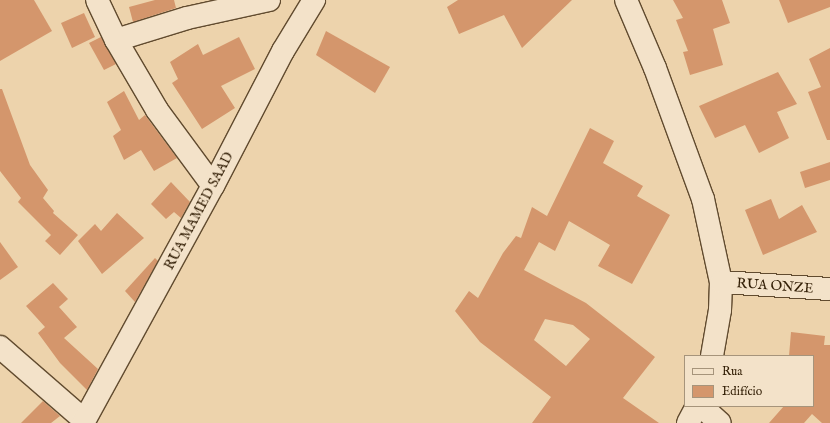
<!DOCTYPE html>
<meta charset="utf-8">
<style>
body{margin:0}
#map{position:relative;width:830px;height:423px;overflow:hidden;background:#edd3ac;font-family:"IM FELL English",serif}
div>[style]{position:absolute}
.building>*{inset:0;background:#d4966c}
.roads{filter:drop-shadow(1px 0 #614b2f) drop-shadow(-1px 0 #614b2f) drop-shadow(0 1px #614b2f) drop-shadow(0 -1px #614b2f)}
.minor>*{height:22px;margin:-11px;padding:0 11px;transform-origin:11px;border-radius:11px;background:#f3e2c9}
span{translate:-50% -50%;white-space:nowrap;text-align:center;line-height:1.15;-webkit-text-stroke:4px #f3e2c9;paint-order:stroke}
.street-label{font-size:14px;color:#321e05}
.legend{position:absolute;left:684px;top:355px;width:130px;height:52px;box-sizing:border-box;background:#f3e2c9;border:1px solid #a6947b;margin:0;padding:5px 7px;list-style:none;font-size:12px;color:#321e05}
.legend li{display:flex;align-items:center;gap:8px;height:20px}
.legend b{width:20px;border:1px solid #a6947b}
</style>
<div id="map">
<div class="building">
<div style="clip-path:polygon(0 0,34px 0,52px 31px,0 61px)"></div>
<div style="clip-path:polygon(155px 0,174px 0,176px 8px,133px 22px,129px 7px)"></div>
<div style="clip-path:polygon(458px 0,572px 0,522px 48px,504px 15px,459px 34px,447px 7px)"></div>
<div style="clip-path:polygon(673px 0,722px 0,730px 23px,713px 29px,723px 65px,690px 75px,683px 52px,688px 51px,676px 20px,683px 18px)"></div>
<div style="clip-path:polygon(779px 0,830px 0,830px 7px,788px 23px)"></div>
<div style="clip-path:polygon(84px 13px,95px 37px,72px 48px,61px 23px)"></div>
<div style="clip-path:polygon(326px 31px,390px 67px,375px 93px,316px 55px)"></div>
<div style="clip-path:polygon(101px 37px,116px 64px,104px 70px,89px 43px)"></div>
<div style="clip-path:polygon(239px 37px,255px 69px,221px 86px,235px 108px,202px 129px,172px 83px,178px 79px,170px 62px,198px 44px,203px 55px)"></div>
<div style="clip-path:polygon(830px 48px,830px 140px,827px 140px,808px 92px,821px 87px,809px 59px)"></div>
<div style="clip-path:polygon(778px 72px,797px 104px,777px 112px,789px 138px,759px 153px,745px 125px,715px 138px,699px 106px)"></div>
<div style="clip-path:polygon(0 89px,2px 89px,30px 165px,48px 190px,43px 198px,54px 211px,53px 213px,78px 235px,60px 255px,45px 241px,51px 235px,18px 202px,21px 198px,0 171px)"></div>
<div style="clip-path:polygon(124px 91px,139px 120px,145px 115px,177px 158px,154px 171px,141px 150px,124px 160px,113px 136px,121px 130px,107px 102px)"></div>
<div style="clip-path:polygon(evenodd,590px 128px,614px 141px,603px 163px,643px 186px,637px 196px,670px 215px,632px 284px,598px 266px,610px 245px,569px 221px,555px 251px,539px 242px,524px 270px,586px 303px,655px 357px,623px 398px,659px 423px,532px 423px,551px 397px,480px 342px,455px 311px,469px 291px,478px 298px,503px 253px,516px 236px,521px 238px,532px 207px,547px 216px,590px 128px,545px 319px,573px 325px,590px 339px,566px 366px,534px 340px,545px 319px)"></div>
<div style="clip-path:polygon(830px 162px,830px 180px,805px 188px,800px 172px)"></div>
<div style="clip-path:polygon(171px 182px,190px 202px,181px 218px,174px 212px,166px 219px,151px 204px)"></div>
<div style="clip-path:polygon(771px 199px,779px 219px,802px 205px,817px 232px,763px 255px,745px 210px)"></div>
<div style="clip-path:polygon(117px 213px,144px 238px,102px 274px,78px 241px,95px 224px,101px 231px)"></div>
<div style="clip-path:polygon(0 242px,18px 267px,0 280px)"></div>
<div style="clip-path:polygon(155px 258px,158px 261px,135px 302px,125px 291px)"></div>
<div style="clip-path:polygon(53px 283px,68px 299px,59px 307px,77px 327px,64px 338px,98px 369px,87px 390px,60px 363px,38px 333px,45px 327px,26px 306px)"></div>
<div style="clip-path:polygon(791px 332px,825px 336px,824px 345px,830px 345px,830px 423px,822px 423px,812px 414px,804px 423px,769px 423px,784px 406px,813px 406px,813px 356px,789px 356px)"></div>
<div style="clip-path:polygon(43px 401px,60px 416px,51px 423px,21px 423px)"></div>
</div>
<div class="roads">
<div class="minor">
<div style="left:97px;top:0;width:44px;rotate:64.6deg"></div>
<div style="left:116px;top:40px;width:81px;rotate:59.6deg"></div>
<div style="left:157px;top:110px;width:94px;rotate:53.6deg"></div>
<div style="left:626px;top:0;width:74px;rotate:66.9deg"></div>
<div style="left:655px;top:68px;width:140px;rotate:69.9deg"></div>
<div style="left:703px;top:199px;width:85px;rotate:77.8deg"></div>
<div style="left:721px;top:282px;width:28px;rotate:92deg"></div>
<div style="left:720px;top:310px;width:47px;rotate:99.9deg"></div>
<div style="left:116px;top:40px;width:74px;rotate:-17.2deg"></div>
<div style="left:187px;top:18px;width:84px;rotate:-12.4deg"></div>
<div style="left:721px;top:282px;width:109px;rotate:3.7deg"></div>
<div style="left:0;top:347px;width:111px;rotate:41deg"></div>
<div style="left:701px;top:406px;width:25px;rotate:42deg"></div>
<div style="left:83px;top:423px;width:270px;rotate:-61.3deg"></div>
<div style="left:213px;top:186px;width:152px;rotate:-62.6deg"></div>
<div style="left:283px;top:51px;width:60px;rotate:-58.7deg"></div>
<div style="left:688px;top:423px;width:19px;rotate:-62deg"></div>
</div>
</div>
<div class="street-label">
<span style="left:199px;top:211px;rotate:-62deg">RUA MAMED SAAD</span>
<span style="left:775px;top:286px;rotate:4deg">RUA ONZE</span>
</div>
<ul class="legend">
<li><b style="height:5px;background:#f3e2c9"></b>Rua</li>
<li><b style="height:11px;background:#d4966c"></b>Edifício</li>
</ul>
</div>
